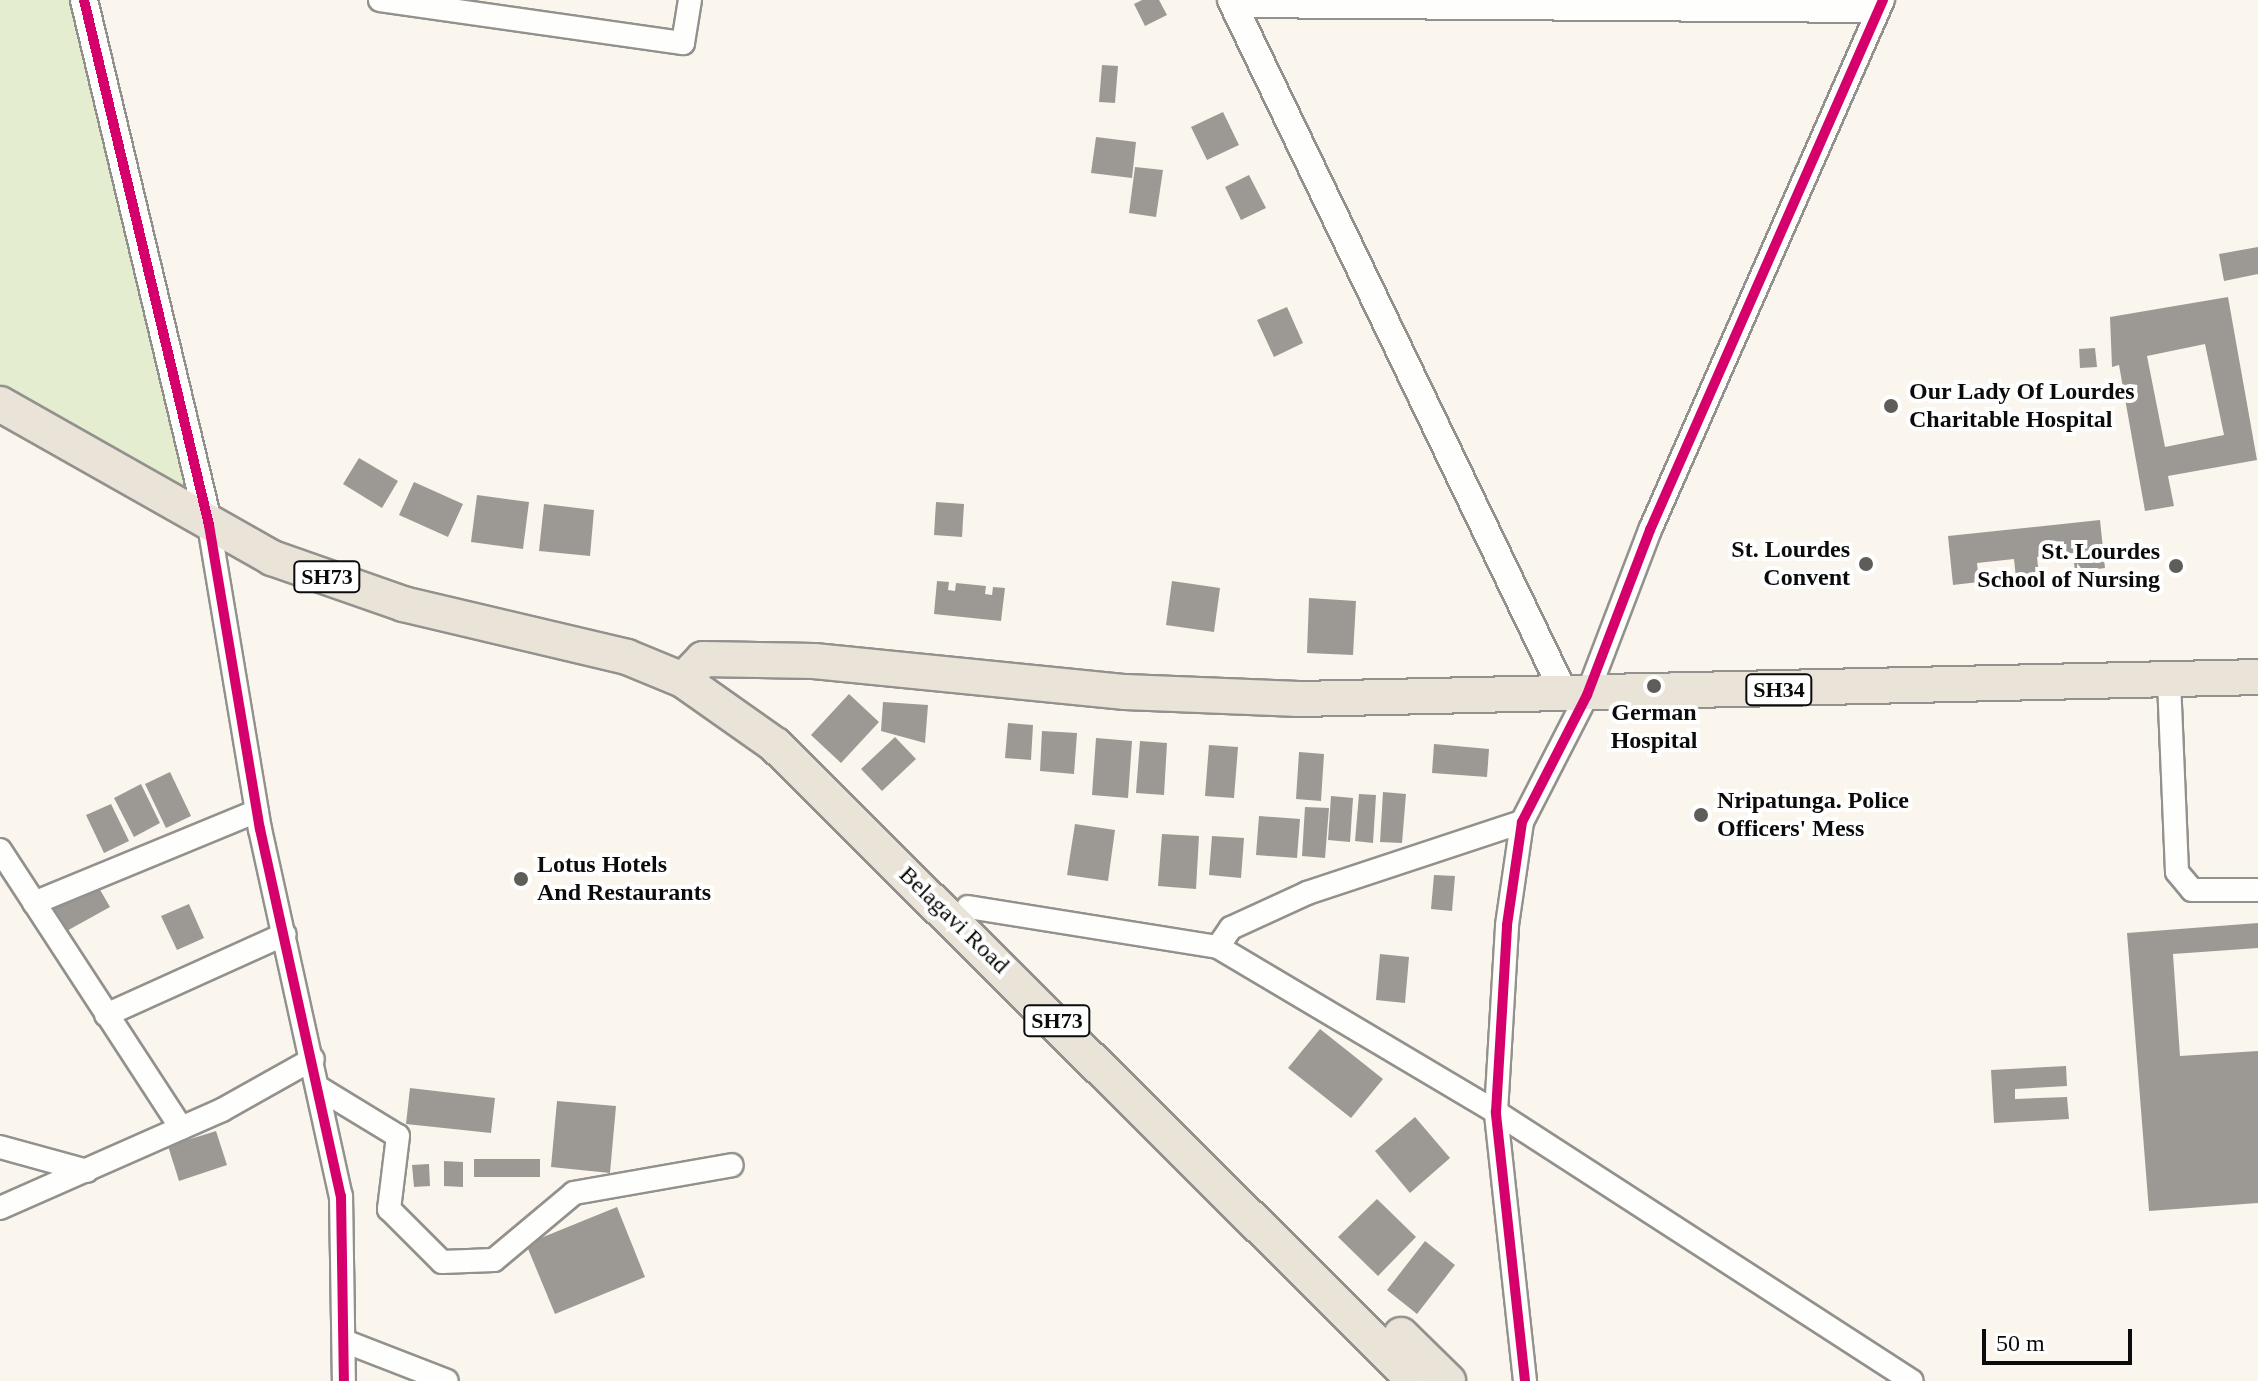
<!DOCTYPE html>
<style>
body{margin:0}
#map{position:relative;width:2258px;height:1381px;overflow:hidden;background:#faf6ee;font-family:"Times New Roman",serif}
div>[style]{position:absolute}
.green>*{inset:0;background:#e5edd0}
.building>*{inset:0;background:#9c9995}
.roads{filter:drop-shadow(2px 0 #93918d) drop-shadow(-2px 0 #93918d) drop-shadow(0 2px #93918d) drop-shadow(0 -2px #93918d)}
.minor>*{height:22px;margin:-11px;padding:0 11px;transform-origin:11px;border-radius:11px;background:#fefefc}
.tertiary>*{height:26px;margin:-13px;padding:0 13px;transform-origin:13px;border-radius:13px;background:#fefefc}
.primary>*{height:34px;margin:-17px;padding:0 17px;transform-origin:17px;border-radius:17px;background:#eae3d8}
.cycleway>*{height:10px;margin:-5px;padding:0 5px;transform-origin:5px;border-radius:5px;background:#d6006c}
.dots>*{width:22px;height:22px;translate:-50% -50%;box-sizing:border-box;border:4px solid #fff;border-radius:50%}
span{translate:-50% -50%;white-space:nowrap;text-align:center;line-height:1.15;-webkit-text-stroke:8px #fff;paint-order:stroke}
.shield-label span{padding:2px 6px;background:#fff;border:2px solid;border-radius:6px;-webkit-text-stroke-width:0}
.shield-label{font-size:22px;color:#0b0b0b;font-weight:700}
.poi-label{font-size:24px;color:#0b0b0b;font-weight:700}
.left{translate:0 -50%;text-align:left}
.right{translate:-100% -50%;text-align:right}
.street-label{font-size:24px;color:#0b0b0b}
.scale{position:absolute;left:1982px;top:1329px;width:150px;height:36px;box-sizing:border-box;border:4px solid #0b0b0b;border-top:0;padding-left:10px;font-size:24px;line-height:28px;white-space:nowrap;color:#0b0b0b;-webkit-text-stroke:6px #fff;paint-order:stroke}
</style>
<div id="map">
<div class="green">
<div style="clip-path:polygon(0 0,87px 0,209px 525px,0 408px)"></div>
</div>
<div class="building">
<div style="clip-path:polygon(1142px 0,1159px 0,1167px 15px,1145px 26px,1134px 4px)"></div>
<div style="clip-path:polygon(1102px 65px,1118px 66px,1115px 103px,1099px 102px)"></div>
<div style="clip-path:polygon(1223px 112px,1239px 145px,1207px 160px,1191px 127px)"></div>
<div style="clip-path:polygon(1096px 137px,1136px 142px,1132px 178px,1091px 173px)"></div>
<div style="clip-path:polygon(1135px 167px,1163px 170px,1156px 217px,1129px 213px)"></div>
<div style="clip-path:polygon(1249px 175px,1266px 208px,1241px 220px,1225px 187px)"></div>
<div style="clip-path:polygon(2258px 247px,2258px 274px,2224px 281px,2219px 254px)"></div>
<div style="clip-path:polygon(evenodd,2228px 297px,2257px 460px,2168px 476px,2174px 506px,2145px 511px,2119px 365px,2112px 367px,2110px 317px,2228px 297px,2205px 344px,2224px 435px,2165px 447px,2147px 356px,2205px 344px)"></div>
<div style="clip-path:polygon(1287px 307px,1303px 343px,1274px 357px,1257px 320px)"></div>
<div style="clip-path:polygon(2095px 348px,2097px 367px,2080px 368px,2079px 349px)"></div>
<div style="clip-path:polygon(359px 458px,398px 481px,382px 508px,343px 484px)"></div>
<div style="clip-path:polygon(414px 482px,463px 504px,448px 537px,399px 515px)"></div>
<div style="clip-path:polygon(477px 495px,529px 502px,523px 549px,471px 542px)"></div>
<div style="clip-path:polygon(936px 502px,964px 504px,962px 537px,934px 535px)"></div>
<div style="clip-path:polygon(544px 504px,594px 510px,590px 556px,539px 551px)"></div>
<div style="clip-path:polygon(2100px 520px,2105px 568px,2075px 572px,2073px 553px,2037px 557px,2039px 575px,2016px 578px,2014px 559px,1977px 563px,1979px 582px,1953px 585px,1948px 536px)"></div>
<div style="clip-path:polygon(937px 581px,949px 582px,948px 590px,955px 591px,956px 583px,986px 586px,985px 594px,992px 595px,993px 587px,1005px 588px,1001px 621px,934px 614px)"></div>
<div style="clip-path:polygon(1172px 581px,1220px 588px,1214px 632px,1166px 625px)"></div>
<div style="clip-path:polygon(1309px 598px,1356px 601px,1353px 655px,1307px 653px)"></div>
<div style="clip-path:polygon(849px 694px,879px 722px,841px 763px,811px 735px)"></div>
<div style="clip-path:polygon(883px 702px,928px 705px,925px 743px,881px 731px)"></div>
<div style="clip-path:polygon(1008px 723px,1033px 725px,1031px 760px,1005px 758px)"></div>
<div style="clip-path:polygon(1042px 731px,1077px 733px,1074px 774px,1040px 771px)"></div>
<div style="clip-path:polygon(895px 737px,916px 759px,882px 791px,861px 769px)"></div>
<div style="clip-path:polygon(1096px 738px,1132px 741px,1128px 798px,1092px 795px)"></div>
<div style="clip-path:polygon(1140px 741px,1167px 743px,1164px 795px,1136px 793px)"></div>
<div style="clip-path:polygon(1434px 744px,1489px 749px,1487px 777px,1432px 773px)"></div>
<div style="clip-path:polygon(1209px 745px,1238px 747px,1234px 798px,1205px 796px)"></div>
<div style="clip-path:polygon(1299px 752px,1324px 754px,1321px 801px,1296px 799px)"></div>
<div style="clip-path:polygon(170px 772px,191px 816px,166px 828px,145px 784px)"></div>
<div style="clip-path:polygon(141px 784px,160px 823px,134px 837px,114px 798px)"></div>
<div style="clip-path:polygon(1383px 792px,1406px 794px,1402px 843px,1380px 842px)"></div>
<div style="clip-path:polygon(1359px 794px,1376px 795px,1373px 843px,1355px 841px)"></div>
<div style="clip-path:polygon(1331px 796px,1353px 798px,1350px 842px,1328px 840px)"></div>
<div style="clip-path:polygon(111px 804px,129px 841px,104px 853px,86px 815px)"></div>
<div style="clip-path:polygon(1305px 807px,1329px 808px,1325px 858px,1302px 856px)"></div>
<div style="clip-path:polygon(1259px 816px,1300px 819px,1297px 858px,1256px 855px)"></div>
<div style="clip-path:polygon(1075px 824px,1115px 830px,1108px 881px,1067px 875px)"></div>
<div style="clip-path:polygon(1162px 834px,1199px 836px,1196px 889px,1158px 886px)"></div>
<div style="clip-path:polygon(1212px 836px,1244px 838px,1241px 878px,1209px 875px)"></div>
<div style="clip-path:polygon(1434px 875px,1455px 876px,1452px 911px,1431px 909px)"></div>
<div style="clip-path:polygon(95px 881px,110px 907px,63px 933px,49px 907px)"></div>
<div style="clip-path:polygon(189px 904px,204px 938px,177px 950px,161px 916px)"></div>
<div style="clip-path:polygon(2258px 923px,2258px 948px,2173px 954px,2180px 1056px,2258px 1051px,2258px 1203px,2149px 1211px,2127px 933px)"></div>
<div style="clip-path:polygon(1380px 954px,1409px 957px,1405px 1003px,1376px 1000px)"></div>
<div style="clip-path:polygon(1320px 1029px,1383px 1079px,1351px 1118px,1288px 1068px)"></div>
<div style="clip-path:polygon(2066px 1066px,2067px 1086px,2015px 1089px,2015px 1099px,2067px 1097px,2069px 1119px,1994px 1123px,1991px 1070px)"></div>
<div style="clip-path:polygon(410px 1088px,495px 1098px,491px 1133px,406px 1124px)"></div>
<div style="clip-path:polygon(557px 1101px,616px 1106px,610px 1173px,551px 1167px)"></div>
<div style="clip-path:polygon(1415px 1117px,1450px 1158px,1410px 1193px,1375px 1151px)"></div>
<div style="clip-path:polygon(216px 1131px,227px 1165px,179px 1181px,168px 1146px)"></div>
<div style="clip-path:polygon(474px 1159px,540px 1159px,540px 1177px,474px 1177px)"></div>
<div style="clip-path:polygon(444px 1161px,463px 1162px,463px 1187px,444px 1186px)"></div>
<div style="clip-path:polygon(429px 1164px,430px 1186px,414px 1187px,412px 1165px)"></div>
<div style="clip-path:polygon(1377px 1199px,1416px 1237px,1378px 1276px,1338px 1237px)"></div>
<div style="clip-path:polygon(617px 1207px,645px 1277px,555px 1314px,526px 1244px)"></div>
<div style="clip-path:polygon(1425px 1241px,1455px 1265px,1417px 1314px,1387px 1290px)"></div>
</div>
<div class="roads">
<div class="minor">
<div style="left:380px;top:0;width:306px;rotate:8.1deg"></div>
<div style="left:683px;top:43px;width:44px;rotate:-80.8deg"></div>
<div style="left:1235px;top:6px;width:643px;rotate:0.45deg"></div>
<div style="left:209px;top:525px;width:308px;rotate:80.5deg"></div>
<div style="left:260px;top:829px;width:376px;rotate:77.6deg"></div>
<div style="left:341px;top:1196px;width:185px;rotate:89.1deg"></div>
<div style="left:2169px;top:681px;width:191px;rotate:87.6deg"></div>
<div style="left:2177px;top:872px;width:23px;rotate:50deg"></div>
<div style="left:2192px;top:890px;width:66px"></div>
<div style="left:0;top:850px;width:332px;rotate:56.9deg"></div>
<div style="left:34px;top:903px;width:241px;rotate:-22.4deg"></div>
<div style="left:968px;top:907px;width:253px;rotate:9.1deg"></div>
<div style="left:1218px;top:947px;width:323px;rotate:30.7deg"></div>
<div style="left:1496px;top:1112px;width:495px;rotate:32.9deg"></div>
<div style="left:1218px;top:947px;width:23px;rotate:-56deg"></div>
<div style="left:1231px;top:928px;width:84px;rotate:-24.7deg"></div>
<div style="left:1307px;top:893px;width:226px;rotate:-18.3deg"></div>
<div style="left:106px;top:1015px;width:196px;rotate:-24.3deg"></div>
<div style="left:319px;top:1088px;width:92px;rotate:31.3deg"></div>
<div style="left:398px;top:1136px;width:74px;rotate:97deg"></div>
<div style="left:389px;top:1209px;width:75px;rotate:45deg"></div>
<div style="left:442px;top:1262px;width:52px;rotate:-2.2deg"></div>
<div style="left:494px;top:1260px;width:104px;rotate:-39.9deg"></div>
<div style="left:574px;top:1193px;width:160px;rotate:-10deg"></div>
<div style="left:0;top:1147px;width:90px;rotate:15.4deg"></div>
<div style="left:0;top:1208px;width:243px;rotate:-23.8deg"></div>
<div style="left:222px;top:1110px;width:104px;rotate:-29.3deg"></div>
<div style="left:344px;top:1341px;width:110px;rotate:21.2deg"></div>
<div style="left:1525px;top:1381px;width:271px;rotate:-96.2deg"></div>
<div style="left:1496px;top:1112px;width:187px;rotate:-86.6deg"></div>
<div style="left:1507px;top:925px;width:104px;rotate:-81.7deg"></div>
<div style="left:1522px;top:822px;width:143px;rotate:-62.9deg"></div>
<div style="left:1587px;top:695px;width:177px;rotate:-69.1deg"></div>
<div style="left:1650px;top:530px;width:579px;rotate:-66.27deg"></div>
</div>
<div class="tertiary">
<div style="left:84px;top:0;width:540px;rotate:76.61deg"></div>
<div style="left:1231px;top:0;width:771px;rotate:64.33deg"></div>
</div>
<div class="primary">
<div style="left:0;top:404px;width:313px;rotate:29.5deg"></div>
<div style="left:272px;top:558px;width:139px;rotate:19.3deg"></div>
<div style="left:403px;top:604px;width:230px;rotate:13.3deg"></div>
<div style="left:627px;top:657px;width:61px;rotate:22.3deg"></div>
<div style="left:683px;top:680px;width:113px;rotate:35.2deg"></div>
<div style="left:775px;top:745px;width:902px;rotate:44.82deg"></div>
<div style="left:683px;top:680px;width:29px;rotate:-46deg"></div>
<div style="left:703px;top:659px;width:111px;rotate:1deg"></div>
<div style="left:814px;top:661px;width:313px;rotate:5.7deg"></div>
<div style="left:1125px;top:692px;width:174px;rotate:2.3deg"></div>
<div style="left:1299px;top:699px;width:959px;rotate:-1.31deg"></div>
<div style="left:1401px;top:1335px;width:66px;rotate:44.4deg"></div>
</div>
</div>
<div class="cycleway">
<div style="left:84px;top:0;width:540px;rotate:76.61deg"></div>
<div style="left:209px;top:525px;width:308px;rotate:80.5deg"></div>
<div style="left:260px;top:829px;width:376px;rotate:77.6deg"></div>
<div style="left:341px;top:1196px;width:185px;rotate:89.1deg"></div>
<div style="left:1525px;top:1381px;width:271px;rotate:-96.2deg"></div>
<div style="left:1496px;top:1112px;width:187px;rotate:-86.6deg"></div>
<div style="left:1507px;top:925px;width:104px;rotate:-81.7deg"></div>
<div style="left:1522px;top:822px;width:143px;rotate:-62.9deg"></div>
<div style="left:1587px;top:695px;width:177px;rotate:-69.1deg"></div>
<div style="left:1650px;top:530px;width:579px;rotate:-66.27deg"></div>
</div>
<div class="dots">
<div style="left:1891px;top:406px;background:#5f5d5a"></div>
<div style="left:1866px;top:564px;background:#5f5d5a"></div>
<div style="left:2176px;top:566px;background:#5f5d5a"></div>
<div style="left:1654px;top:686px;background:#5f5d5a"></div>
<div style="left:1701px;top:815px;background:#5f5d5a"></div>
<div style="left:521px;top:879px;background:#5f5d5a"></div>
</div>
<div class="shield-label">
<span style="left:327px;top:577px">SH73</span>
<span style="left:1779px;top:690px">SH34</span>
<span style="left:1057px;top:1021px">SH73</span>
</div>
<div class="poi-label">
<span class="left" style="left:1909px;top:406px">Our Lady Of Lourdes<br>Charitable Hospital</span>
<span class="right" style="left:1850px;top:564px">St. Lourdes<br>Convent</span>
<span class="right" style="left:2160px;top:566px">St. Lourdes<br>School of Nursing</span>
<span style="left:1654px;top:727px">German<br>Hospital</span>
<span class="left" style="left:1717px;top:815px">Nripatunga. Police<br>Officers' Mess</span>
<span class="left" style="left:537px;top:879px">Lotus Hotels<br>And Restaurants</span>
</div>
<div class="street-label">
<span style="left:954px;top:920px;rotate:44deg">Belagavi Road</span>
</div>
<div class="scale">50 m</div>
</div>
